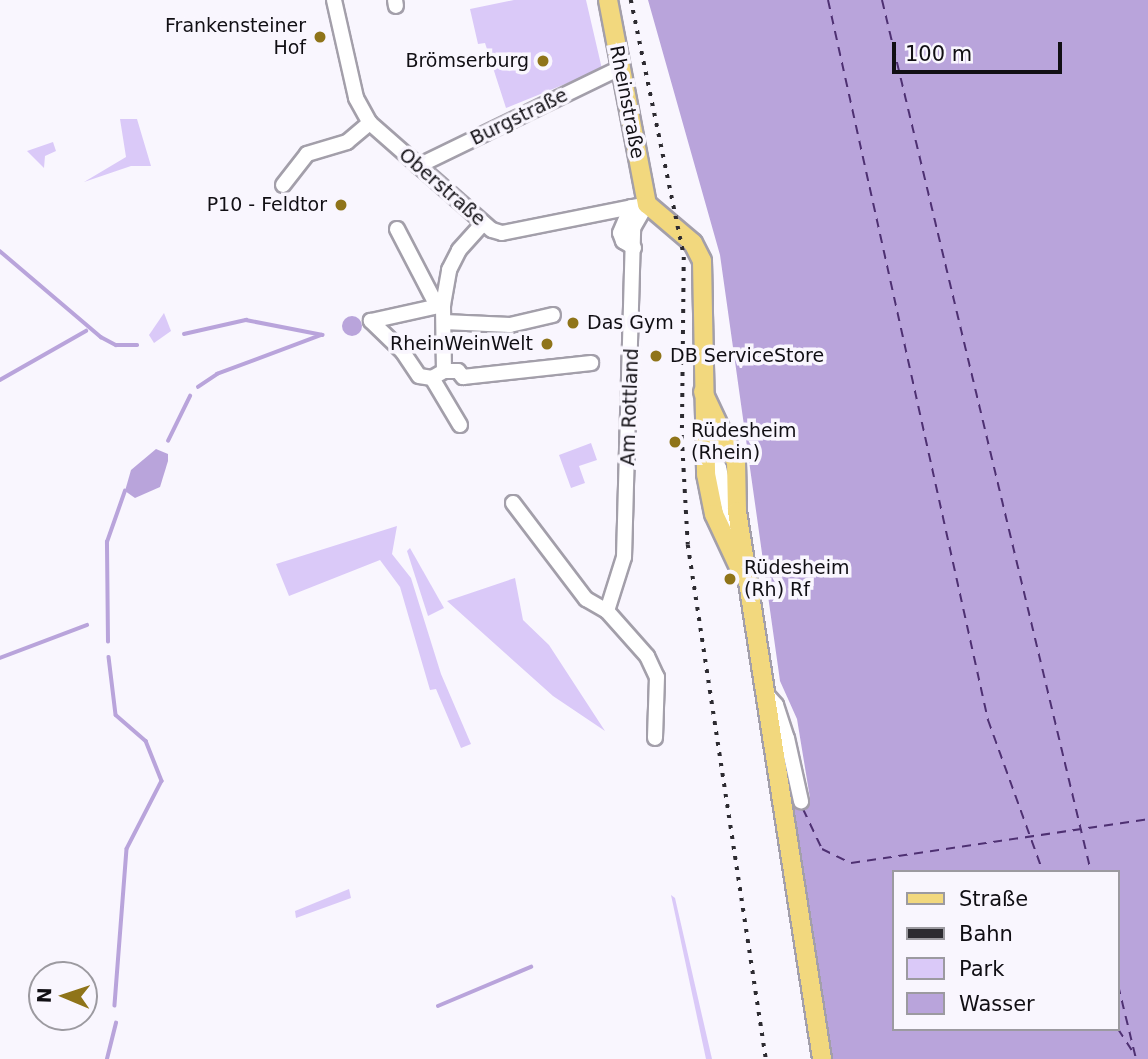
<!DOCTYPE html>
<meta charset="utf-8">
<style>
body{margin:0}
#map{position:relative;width:1148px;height:1059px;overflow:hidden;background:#f9f6fe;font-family:"DejaVu Sans",sans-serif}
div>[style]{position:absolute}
.green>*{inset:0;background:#dac9f8}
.water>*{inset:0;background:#b9a4db}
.round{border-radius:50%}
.stream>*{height:3.5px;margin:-1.75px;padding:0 1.75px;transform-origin:1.75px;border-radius:1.75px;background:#b9a4db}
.ferry>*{height:2px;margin-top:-1px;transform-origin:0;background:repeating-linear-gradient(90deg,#4e3072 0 9px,transparent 0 16px)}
.roads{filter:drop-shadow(2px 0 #a39faa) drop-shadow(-2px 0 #a39faa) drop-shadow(0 2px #a39faa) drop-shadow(0 -2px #a39faa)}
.minor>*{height:14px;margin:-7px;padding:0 7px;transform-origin:7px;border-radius:7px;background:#fff}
.major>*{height:18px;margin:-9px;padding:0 9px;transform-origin:9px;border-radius:9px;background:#f2d87e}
.rail>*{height:3.5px;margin-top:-1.75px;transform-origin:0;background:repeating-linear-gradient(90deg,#2d2b31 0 3.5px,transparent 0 10.5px)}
.dots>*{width:19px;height:19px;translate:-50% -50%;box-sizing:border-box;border:4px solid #f9f6fe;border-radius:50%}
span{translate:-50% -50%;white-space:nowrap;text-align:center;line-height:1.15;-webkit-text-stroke:7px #f9f6fe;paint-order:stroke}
.poi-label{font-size:19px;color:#110f14}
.right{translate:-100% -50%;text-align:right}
.left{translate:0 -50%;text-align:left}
.street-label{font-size:19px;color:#110f14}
.legend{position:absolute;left:892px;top:870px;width:228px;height:161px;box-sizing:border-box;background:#f9f6fe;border:2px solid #9c9aa0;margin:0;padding:9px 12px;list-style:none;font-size:21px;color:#110f14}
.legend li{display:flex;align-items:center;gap:14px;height:35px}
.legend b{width:35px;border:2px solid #9c9aa0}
.north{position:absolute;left:28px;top:961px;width:70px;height:70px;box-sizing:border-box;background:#f9f6fe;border:2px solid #9c9aa0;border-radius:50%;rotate:272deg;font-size:19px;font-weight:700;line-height:28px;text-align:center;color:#110f14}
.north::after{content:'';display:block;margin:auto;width:24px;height:32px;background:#8f7419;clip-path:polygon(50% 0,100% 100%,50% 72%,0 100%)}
.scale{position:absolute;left:892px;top:42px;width:170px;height:32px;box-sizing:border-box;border:4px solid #110f14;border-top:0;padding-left:9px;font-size:21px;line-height:24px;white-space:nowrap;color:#110f14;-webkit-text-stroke:5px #f9f6fe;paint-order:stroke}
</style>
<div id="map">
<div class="green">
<div style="clip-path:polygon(514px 0,586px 0,602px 69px,506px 108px,485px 43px,478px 44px,470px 9px)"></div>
<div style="clip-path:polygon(120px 119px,137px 119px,151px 166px,131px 166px,84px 182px,126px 157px)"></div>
<div style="clip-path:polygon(53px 142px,56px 151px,45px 156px,44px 168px,27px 151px)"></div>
<div style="clip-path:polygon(164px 313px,171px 331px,154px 343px,149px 335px)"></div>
<div style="clip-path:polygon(591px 443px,597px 460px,579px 466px,585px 483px,571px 488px,559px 455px)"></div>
<div style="clip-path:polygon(397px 526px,392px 554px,411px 578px,441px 674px,471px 744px,461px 748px,436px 689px,430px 690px,400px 587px,380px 560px,289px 596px,276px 564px)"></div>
<div style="clip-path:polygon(410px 548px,444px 608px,428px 616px,407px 551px)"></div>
<div style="clip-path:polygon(515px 578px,523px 620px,549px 645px,605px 731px,553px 696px,447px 601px)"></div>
<div style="clip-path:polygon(349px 889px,351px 898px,296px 918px,295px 911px)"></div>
<div style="clip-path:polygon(671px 895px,675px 898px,712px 1059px,706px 1059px)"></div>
</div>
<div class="water">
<div style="clip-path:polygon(evenodd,648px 0,1148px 0,1148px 1059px,833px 1059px,791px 804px,810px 798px,797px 719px,780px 681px,720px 255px,648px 0,894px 872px,1118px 872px,1118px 1029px,894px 1029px,894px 872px)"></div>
<div class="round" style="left:342px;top:316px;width:20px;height:20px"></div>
<div style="clip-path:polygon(156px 449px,168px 454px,168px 461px,160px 487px,135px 498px,125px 491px,131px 470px)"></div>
</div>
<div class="stream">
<div style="left:0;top:251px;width:133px;rotate:40.4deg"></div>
<div style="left:101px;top:337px;width:17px;rotate:28deg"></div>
<div style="left:116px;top:345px;width:21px"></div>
<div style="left:184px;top:334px;width:64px;rotate:-12.7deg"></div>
<div style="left:246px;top:320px;width:78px;rotate:11deg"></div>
<div style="left:0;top:380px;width:99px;rotate:-29.7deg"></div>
<div style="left:198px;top:387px;width:23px;rotate:-34deg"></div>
<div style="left:217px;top:374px;width:111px;rotate:-20.6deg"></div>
<div style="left:168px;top:441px;width:50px;rotate:-63.9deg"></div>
<div style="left:108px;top:642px;width:100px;rotate:-90.6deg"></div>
<div style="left:107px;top:542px;width:54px;rotate:-70.6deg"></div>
<div style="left:109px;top:657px;width:58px;rotate:83.1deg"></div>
<div style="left:116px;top:715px;width:40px;rotate:41deg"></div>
<div style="left:146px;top:741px;width:43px;rotate:68.2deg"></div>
<div style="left:162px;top:781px;width:76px;rotate:117.2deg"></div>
<div style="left:127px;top:849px;width:157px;rotate:94.4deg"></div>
<div style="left:0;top:658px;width:93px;rotate:-20.8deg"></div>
<div style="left:438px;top:1006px;width:101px;rotate:-22.8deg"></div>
<div style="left:107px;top:1059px;width:37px;rotate:-76deg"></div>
</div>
<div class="ferry">
<div style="left:828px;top:0;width:738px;rotate:77.47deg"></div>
<div style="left:988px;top:720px;width:162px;rotate:70.1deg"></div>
<div style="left:882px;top:0;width:897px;rotate:76.52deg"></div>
<div style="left:803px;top:809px;width:44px;rotate:64.6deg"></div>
<div style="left:822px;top:849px;width:32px;rotate:26deg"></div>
<div style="left:851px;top:863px;width:300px;rotate:-8.4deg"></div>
<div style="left:1118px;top:985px;width:76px;rotate:76.3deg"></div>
<div style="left:1118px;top:1029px;width:27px;rotate:57deg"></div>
</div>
<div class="roads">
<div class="minor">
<div style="left:334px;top:0;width:100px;rotate:77.3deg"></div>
<div style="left:356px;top:98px;width:29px;rotate:61deg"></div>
<div style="left:370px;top:123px;width:162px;rotate:41.3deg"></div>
<div style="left:492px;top:230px;width:10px;rotate:17deg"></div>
<div style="left:502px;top:233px;width:148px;rotate:-11.3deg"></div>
<div style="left:395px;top:0;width:6px;rotate:81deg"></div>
<div style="left:418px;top:166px;width:225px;rotate:-25.9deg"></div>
<div style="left:283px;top:185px;width:39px;rotate:-52deg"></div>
<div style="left:307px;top:154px;width:42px;rotate:-16.7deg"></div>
<div style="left:347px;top:142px;width:30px;rotate:-40deg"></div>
<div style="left:631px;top:207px;width:28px;rotate:113deg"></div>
<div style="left:620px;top:233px;width:9px;rotate:69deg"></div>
<div style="left:623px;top:241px;width:13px;rotate:32deg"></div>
<div style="left:397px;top:229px;width:87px;rotate:62.5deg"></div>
<div style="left:444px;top:322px;width:66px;rotate:2.6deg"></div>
<div style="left:510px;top:325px;width:44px;rotate:-13.1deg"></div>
<div style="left:444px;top:371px;width:14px"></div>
<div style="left:458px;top:371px;width:8px;rotate:50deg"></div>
<div style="left:463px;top:377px;width:129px;rotate:-6.2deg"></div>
<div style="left:432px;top:378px;width:13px;rotate:-171deg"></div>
<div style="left:419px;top:376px;width:29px;rotate:-124deg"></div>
<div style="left:403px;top:352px;width:45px;rotate:-135.9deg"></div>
<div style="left:371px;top:321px;width:74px;rotate:-12.5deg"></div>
<div style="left:460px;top:425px;width:55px;rotate:-120.8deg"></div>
<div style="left:432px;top:378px;width:14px;rotate:-30deg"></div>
<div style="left:444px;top:371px;width:66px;rotate:-90.9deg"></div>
<div style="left:443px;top:305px;width:36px;rotate:-80deg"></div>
<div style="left:449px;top:270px;width:22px;rotate:-63deg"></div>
<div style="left:459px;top:250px;width:36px;rotate:-48deg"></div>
<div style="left:704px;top:447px;width:26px;rotate:54deg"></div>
<div style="left:719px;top:468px;width:67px;rotate:76.2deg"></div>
<div style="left:513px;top:503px;width:121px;rotate:52.8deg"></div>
<div style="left:586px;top:599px;width:24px;rotate:30deg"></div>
<div style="left:607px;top:611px;width:57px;rotate:-72.5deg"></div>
<div style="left:624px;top:557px;width:329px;rotate:-88.4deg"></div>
<div style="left:633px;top:228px;width:28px;rotate:-60deg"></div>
<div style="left:607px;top:611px;width:60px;rotate:48.4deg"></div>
<div style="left:647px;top:656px;width:23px;rotate:65deg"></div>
<div style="left:657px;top:677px;width:61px;rotate:91.9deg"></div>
<div style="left:768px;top:696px;width:12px;rotate:48deg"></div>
<div style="left:776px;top:705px;width:35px;rotate:72deg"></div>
<div style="left:787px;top:738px;width:65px;rotate:77.5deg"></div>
</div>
<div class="major">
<div style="left:608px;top:0;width:208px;rotate:79.2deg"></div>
<div style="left:647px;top:204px;width:60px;rotate:40.3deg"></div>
<div style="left:693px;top:243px;width:20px;rotate:63deg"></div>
<div style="left:702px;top:261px;width:213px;rotate:88.9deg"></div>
<div style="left:706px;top:474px;width:41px;rotate:78.7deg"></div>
<div style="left:714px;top:514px;width:68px;rotate:64.9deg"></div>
<div style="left:703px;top:392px;width:77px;rotate:64.8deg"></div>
<div style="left:736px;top:462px;width:49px;rotate:88.8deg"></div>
<div style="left:737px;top:511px;width:555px;rotate:81.18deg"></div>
</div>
</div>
<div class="rail">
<div style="left:631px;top:0;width:262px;rotate:78.3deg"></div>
<div style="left:684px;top:257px;width:180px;rotate:90.6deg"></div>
<div style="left:682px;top:437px;width:108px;rotate:86.8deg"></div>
<div style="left:688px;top:545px;width:520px;rotate:81.37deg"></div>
</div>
<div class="dots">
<div style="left:320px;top:37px;background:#8f7419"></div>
<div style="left:543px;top:61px;background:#8f7419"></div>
<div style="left:341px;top:205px;background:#8f7419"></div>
<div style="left:573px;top:323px;background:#8f7419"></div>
<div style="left:547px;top:344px;background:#8f7419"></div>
<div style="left:656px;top:356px;background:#8f7419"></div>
<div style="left:675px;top:442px;background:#8f7419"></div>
<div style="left:730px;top:579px;background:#8f7419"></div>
</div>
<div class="poi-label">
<span class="right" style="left:306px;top:37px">Frankensteiner<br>Hof</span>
<span class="right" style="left:529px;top:61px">Brömserburg</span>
<span class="right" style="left:327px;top:205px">P10 - Feldtor</span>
<span class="left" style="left:587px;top:323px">Das Gym</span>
<span class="right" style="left:533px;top:344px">RheinWeinWelt</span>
<span class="left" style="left:670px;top:356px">DB ServiceStore</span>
<span class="left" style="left:691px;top:442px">Rüdesheim<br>(Rhein)</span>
<span class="left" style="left:744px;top:579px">Rüdesheim<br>(Rh) Rf</span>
</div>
<div class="street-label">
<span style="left:627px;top:102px;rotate:79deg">Rheinstraße</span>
<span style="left:519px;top:117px;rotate:-26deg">Burgstraße</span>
<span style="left:442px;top:187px;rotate:41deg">Oberstraße</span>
<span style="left:630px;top:407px;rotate:-88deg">Am Rottland</span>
</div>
<ul class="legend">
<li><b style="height:9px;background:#f2d87e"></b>Straße</li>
<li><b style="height:9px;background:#2d2b31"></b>Bahn</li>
<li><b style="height:19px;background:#dac9f8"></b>Park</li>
<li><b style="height:19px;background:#b9a4db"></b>Wasser</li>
</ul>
<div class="north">N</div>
<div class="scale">100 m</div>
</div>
